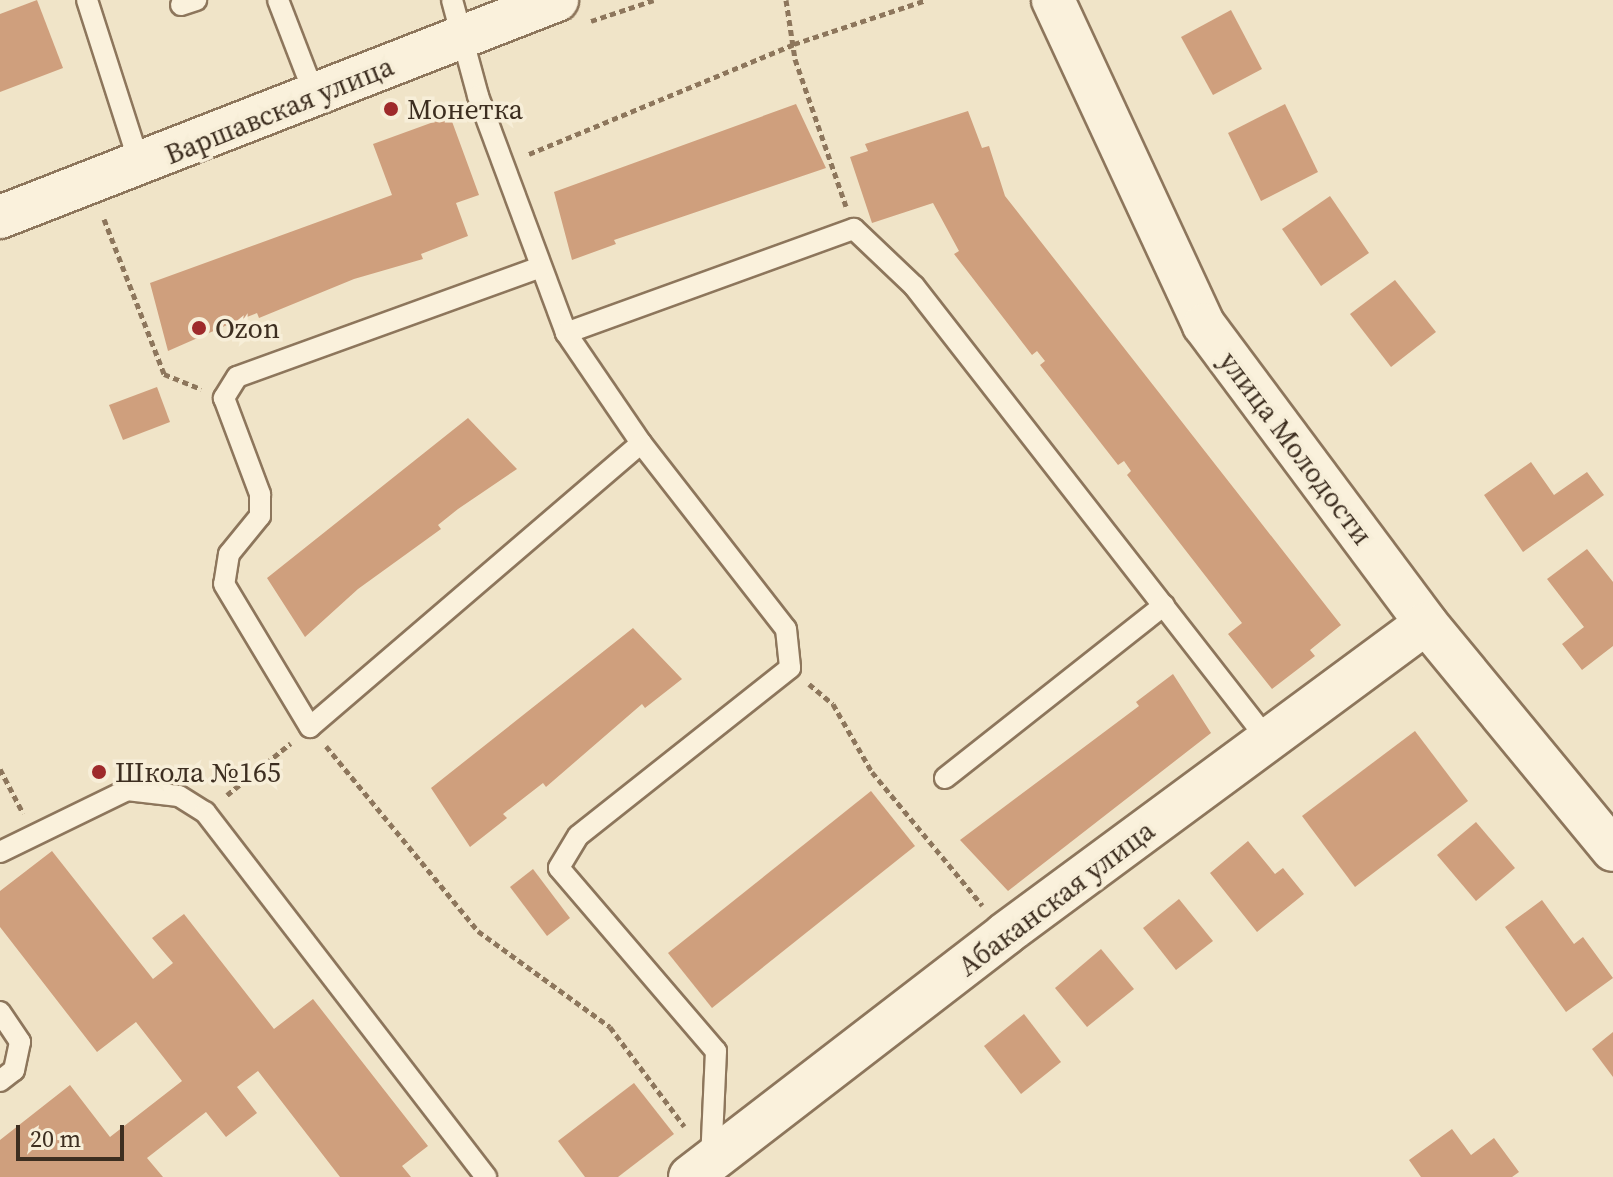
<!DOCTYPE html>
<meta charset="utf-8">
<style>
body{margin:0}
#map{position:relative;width:1613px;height:1177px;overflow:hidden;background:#f0e4c8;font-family:"Source Serif 4",serif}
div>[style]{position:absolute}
.building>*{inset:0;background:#cf9f7d}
.path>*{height:5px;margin-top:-2.5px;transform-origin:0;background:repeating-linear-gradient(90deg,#8d765c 0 6px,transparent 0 10px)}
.roads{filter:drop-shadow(2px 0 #8d765c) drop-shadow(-2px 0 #8d765c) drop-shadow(0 2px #8d765c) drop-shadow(0 -2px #8d765c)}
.service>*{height:20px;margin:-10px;padding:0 10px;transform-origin:10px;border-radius:10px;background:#faf1dc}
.minor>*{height:42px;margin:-21px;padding:0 21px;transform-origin:21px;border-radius:21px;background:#faf1dc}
.dots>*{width:22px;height:22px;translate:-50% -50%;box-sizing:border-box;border:4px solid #f7eed8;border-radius:50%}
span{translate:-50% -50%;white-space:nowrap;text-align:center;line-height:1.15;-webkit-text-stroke:7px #f7eed8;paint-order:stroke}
.poi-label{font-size:28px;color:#3d2e20}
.left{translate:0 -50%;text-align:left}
.street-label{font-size:28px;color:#3d2e20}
.scale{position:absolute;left:16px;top:1125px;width:108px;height:36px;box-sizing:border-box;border:4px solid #3d2e20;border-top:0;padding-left:10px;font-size:24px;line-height:28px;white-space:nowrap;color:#3d2e20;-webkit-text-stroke:6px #f7eed8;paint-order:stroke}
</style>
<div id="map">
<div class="building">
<div style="clip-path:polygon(37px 0,63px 68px,0 92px,0 14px)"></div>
<div style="clip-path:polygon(1231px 10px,1262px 69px,1213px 95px,1181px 37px)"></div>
<div style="clip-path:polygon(796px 104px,826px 168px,614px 240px,616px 244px,572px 260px,554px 192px)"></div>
<div style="clip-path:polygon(1285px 104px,1318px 172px,1261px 201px,1228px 133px)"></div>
<div style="clip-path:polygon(968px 111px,982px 148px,989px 146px,1005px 196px,1341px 625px,1310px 650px,1315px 656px,1272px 689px,1228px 634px,1242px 623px,1127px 475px,1131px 471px,1124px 461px,1118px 465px,1040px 365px,1045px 361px,1037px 351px,1032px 355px,954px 254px,959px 251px,933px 203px,872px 223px,850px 157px,868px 151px,865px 144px)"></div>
<div style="clip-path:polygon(450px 116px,479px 195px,456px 203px,468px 236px,421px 254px,423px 259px,354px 279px,259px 318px,257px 313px,234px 322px,168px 351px,150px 283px,392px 195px,373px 144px)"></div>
<div style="clip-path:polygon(1330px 196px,1369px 253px,1321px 286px,1282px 229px)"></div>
<div style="clip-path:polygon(1395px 280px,1436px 332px,1391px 367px,1350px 314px)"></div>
<div style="clip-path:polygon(157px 387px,170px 422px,123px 440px,109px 405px)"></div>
<div style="clip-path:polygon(468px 418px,517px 469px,458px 509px,438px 525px,441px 529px,358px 589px,305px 637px,267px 578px)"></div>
<div style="clip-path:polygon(1531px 462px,1554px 495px,1587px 472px,1604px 495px,1523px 552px,1484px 495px)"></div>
<div style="clip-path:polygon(1587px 549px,1613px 582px,1613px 646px,1582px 670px,1562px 644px,1584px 627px,1547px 579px)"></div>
<div style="clip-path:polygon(633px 628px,682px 679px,645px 708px,642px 704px,546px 787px,543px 783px,503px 814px,507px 818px,470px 847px,431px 788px)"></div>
<div style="clip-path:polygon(1173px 674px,1211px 733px,1008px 891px,960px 840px,1139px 706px,1136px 702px)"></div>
<div style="clip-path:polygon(1415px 731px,1468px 801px,1355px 887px,1302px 816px)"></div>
<div style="clip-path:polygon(871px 791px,915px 846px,712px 1008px,668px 953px)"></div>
<div style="clip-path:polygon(1476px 822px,1515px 868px,1476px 901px,1437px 855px)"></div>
<div style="clip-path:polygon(1248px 841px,1275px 874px,1283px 868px,1304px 894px,1257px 932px,1210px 873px)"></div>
<div style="clip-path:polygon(52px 851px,153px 979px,173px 963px,152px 938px,184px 914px,274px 1029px,313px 999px,428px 1146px,402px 1166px,411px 1177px,340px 1177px,258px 1071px,237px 1087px,257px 1113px,226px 1137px,206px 1112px,147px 1158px,163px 1177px,0 1177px,0 1140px,70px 1085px,110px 1137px,182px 1081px,136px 1022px,97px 1052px,0 927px,0 891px)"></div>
<div style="clip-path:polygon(533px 869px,570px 918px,547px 936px,510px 887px)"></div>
<div style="clip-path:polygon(1179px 899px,1213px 941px,1176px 970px,1143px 928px)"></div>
<div style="clip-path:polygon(1542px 900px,1574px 944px,1583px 937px,1613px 978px,1566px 1012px,1505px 927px)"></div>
<div style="clip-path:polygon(1101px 949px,1134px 989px,1087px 1027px,1055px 988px)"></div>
<div style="clip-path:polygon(1024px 1014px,1061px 1062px,1021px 1094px,984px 1046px)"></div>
<div style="clip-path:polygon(1613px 1032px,1613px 1077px,1592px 1049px)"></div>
<div style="clip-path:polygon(634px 1083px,674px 1134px,618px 1177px,585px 1177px,558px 1141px)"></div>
<div style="clip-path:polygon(1452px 1129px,1471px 1155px,1494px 1138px,1519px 1172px,1512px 1177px,1421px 1177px,1409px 1160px)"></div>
</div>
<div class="path">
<div style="left:786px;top:0;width:60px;rotate:81.3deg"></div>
<div style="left:795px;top:59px;width:156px;rotate:70.9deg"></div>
<div style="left:591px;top:21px;width:66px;rotate:-18.4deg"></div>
<div style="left:529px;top:154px;width:287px;rotate:-22.5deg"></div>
<div style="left:794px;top:44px;width:139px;rotate:-18.4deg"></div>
<div style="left:104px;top:219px;width:166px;rotate:68.8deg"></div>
<div style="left:164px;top:374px;width:40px;rotate:22deg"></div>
<div style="left:809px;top:684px;width:31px;rotate:40deg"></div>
<div style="left:833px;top:704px;width:78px;rotate:60.2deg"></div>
<div style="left:872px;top:772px;width:173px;rotate:50.4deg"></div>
<div style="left:326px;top:746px;width:239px;rotate:50.6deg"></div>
<div style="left:478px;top:931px;width:163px;rotate:36deg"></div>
<div style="left:610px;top:1027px;width:124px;rotate:53.2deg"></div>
<div style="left:0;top:769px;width:50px;rotate:62.4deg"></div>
<div style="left:227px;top:795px;width:82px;rotate:-39.1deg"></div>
</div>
<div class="roads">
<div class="service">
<div style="left:87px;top:0;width:173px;rotate:72.2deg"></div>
<div style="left:278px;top:0;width:103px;rotate:68.9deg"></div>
<div style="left:452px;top:0;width:99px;rotate:74.8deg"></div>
<div style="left:478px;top:96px;width:253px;rotate:69.6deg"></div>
<div style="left:566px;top:333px;width:133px;rotate:55.7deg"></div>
<div style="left:641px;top:443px;width:236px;rotate:52.1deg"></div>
<div style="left:786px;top:629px;width:39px;rotate:84deg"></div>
<div style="left:790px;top:668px;width:270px;rotate:141.6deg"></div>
<div style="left:578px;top:836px;width:37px;rotate:121deg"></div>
<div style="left:559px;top:868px;width:241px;rotate:49.4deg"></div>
<div style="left:716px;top:1051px;width:110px;rotate:92.6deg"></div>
<div style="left:181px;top:5px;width:16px;rotate:-18deg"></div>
<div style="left:538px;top:268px;width:320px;rotate:160.1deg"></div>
<div style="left:237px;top:377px;width:25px;rotate:122deg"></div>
<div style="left:224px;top:398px;width:103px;rotate:69.4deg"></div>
<div style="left:260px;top:494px;width:22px;rotate:90deg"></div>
<div style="left:260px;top:516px;width:49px;rotate:129.2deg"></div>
<div style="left:229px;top:554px;width:30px;rotate:99deg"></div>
<div style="left:224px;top:584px;width:167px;rotate:59deg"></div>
<div style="left:310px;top:727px;width:436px;rotate:-40.6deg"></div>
<div style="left:566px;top:333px;width:306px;rotate:-19.9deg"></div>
<div style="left:854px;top:229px;width:83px;rotate:43.5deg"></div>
<div style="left:914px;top:286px;width:576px;rotate:52.06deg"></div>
<div style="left:945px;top:778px;width:279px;rotate:-38.3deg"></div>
<div style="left:0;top:852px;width:141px;rotate:-26deg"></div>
<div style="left:127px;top:790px;width:52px;rotate:6.6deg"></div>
<div style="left:179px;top:796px;width:31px;rotate:32deg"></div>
<div style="left:205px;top:812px;width:461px;rotate:52.4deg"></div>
<div style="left:0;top:1012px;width:36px;rotate:56deg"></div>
<div style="left:20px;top:1042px;width:29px;rotate:102deg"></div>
<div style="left:14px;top:1070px;width:18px;rotate:142deg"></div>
</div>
<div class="minor">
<div style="left:1053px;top:0;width:358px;rotate:65.1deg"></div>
<div style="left:1204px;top:325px;width:372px;rotate:53.3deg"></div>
<div style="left:1426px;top:623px;width:294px;rotate:50.5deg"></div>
<div style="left:0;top:217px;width:598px;rotate:-21.29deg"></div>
<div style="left:690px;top:1177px;width:398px;rotate:-37.6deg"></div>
<div style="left:1005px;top:934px;width:523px;rotate:-36.45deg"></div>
</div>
</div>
<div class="dots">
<div style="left:391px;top:109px;background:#9e2a2b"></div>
<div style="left:199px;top:328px;background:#9e2a2b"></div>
<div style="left:99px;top:772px;background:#9e2a2b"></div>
</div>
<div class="poi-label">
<span class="left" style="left:407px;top:109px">Монетка</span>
<span class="left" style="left:215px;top:328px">Ozon</span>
<span class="left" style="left:115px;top:772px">Школа №165</span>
</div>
<div class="street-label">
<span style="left:279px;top:110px;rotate:-22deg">Варшавская улица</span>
<span style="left:1296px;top:448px;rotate:53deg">улица Молодости</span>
<span style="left:1056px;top:898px;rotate:-37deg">Абаканская улица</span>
</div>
<div class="scale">20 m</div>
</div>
